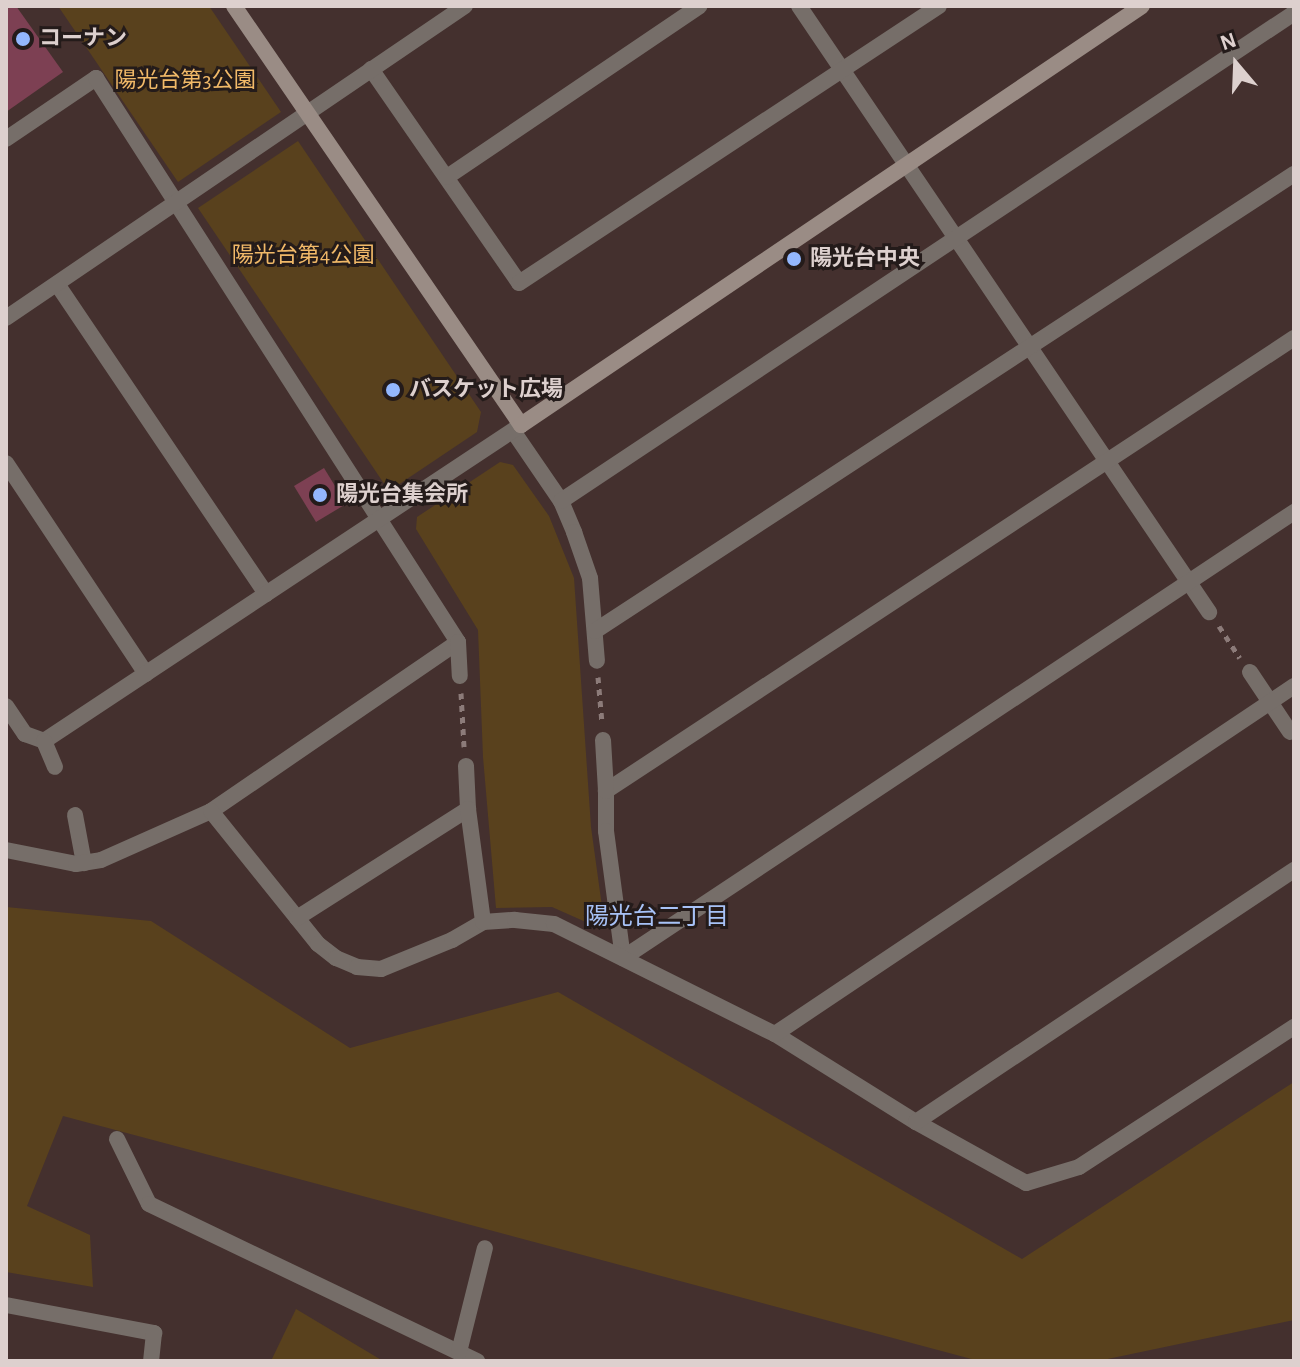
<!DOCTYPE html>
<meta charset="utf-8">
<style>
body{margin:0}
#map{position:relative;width:1300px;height:1367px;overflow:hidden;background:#44302e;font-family:"Alegreya Sans","Noto Sans JP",sans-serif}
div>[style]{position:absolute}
.green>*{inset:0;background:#59411d}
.building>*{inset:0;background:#7d4053}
.path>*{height:5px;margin-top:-2.5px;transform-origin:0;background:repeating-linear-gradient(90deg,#8c7b79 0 6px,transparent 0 12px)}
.street>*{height:16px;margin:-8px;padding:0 8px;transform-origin:8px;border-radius:8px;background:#766e69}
.secondary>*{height:16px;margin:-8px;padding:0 8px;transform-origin:8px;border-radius:8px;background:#9a8c85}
.dots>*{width:22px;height:22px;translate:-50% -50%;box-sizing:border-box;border:4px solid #241b1a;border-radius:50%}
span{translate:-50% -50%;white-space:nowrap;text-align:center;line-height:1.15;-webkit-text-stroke:6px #241b1a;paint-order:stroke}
.poi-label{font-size:22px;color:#ddd0ce;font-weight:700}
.left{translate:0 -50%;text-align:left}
.park-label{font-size:22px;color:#f1b968}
.neighbourhood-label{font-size:24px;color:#a7c2f7}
.frame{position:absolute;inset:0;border:8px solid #ddd0ce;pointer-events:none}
.north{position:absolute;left:1196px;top:24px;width:80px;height:80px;-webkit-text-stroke:6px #241b1a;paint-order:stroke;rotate:341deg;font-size:22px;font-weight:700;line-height:32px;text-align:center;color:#ddd0ce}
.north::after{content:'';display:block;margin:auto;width:28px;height:36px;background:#ddd0ce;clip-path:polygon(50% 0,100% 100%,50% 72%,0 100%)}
</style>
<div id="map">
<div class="green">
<div style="clip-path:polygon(58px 6px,209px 6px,281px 112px,178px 182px)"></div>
<div style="clip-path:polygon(298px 141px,481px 412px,477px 432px,389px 491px,198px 208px)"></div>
<div style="clip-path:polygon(500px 462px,513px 465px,549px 516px,574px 578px,591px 827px,604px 921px,597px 927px,552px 907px,496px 908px,483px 757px,478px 630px,416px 529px,417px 517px)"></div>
<div style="clip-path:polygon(6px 907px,151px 921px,350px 1048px,558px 992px,1022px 1259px,1294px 1082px,1294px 1320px,1098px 1361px,979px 1361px,63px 1116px,27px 1206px,90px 1235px,93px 1287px,6px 1272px)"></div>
<div style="clip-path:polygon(296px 1309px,383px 1361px,271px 1361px)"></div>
</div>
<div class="building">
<div style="clip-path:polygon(6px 6px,16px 6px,63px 72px,6px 112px)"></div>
<div style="clip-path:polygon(324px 468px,346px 504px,316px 522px,294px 486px)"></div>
</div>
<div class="path">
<div style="left:1219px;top:626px;width:38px;rotate:57deg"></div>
<div style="left:598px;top:677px;width:46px;rotate:85deg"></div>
<div style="left:461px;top:693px;width:54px;rotate:86.8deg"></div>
</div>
<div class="street">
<div style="left:799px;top:6px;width:732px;rotate:55.92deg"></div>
<div style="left:371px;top:69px;width:260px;rotate:55.3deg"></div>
<div style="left:519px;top:283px;width:503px;rotate:-33.41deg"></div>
<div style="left:6px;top:139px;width:109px;rotate:-34.1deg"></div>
<div style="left:96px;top:78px;width:670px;rotate:57.31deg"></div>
<div style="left:458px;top:642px;width:299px;rotate:145.6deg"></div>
<div style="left:447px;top:177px;width:305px;rotate:-34.1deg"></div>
<div style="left:57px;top:284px;width:374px;rotate:56deg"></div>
<div style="left:6px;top:318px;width:555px;rotate:-34.21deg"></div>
<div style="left:1294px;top:338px;width:824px;rotate:146.64deg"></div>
<div style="left:606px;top:791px;width:40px;rotate:90deg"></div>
<div style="left:606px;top:831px;width:128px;rotate:82.4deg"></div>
<div style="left:623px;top:958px;width:806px;rotate:-33.61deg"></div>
<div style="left:513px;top:431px;width:85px;rotate:55.6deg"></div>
<div style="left:561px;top:501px;width:34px;rotate:67deg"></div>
<div style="left:574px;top:532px;width:49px;rotate:70.8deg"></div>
<div style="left:590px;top:578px;width:83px;rotate:85.2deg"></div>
<div style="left:6px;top:463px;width:253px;rotate:56.4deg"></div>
<div style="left:561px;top:501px;width:881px;rotate:-33.65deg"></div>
<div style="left:595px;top:631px;width:835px;rotate:-33.18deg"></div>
<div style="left:458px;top:642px;width:34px;rotate:87deg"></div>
<div style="left:1250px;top:672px;width:72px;rotate:56.3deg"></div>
<div style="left:6px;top:706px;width:34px;rotate:56deg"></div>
<div style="left:25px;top:734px;width:20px;rotate:20deg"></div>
<div style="left:44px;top:741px;width:572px;rotate:-33.52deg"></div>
<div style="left:603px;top:740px;width:51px;rotate:86.6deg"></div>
<div style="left:44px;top:741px;width:28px;rotate:67deg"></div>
<div style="left:466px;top:766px;width:43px;rotate:87.3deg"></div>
<div style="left:75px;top:815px;width:49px;rotate:79.4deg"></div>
<div style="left:6px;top:850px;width:71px;rotate:11.3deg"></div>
<div style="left:76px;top:864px;width:25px;rotate:-9deg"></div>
<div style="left:101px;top:860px;width:120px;rotate:-24deg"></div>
<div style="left:211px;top:811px;width:171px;rotate:51.2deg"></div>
<div style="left:318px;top:944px;width:23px;rotate:38deg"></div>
<div style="left:336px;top:958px;width:23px;rotate:23deg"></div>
<div style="left:357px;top:967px;width:24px;rotate:5deg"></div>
<div style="left:381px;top:969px;width:77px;rotate:-22.2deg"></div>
<div style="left:452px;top:940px;width:36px;rotate:-30deg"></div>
<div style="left:483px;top:922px;width:32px;rotate:-4deg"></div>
<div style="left:515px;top:920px;width:39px;rotate:6deg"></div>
<div style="left:554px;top:924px;width:247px;rotate:26.5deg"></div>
<div style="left:775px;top:1034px;width:166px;rotate:32deg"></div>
<div style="left:916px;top:1122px;width:126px;rotate:29deg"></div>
<div style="left:1026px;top:1183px;width:55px;rotate:-16.8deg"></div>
<div style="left:1079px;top:1167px;width:257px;rotate:-33.1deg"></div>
<div style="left:297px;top:918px;width:203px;rotate:-32.5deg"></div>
<div style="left:468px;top:809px;width:114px;rotate:82.4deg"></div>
<div style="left:775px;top:1034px;width:625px;rotate:-33.84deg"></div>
<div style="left:916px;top:1122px;width:454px;rotate:-33.7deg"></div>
<div style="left:117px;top:1139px;width:72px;rotate:63.8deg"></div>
<div style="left:149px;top:1204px;width:364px;rotate:25.6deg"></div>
<div style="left:6px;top:1305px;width:151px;rotate:10.7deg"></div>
<div style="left:154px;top:1333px;width:28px;rotate:96deg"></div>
<div style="left:459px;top:1352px;width:107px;rotate:-76deg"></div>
</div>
<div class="secondary">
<div style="left:234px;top:6px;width:508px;rotate:55.59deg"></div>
<div style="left:521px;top:425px;width:749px;rotate:-34.01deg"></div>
</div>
<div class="dots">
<div style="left:23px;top:39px;background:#93b7fd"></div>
<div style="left:794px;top:259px;background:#93b7fd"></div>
<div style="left:393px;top:390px;background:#93b7fd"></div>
<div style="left:320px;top:495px;background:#93b7fd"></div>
</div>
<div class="poi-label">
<span class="left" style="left:39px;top:39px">コーナン</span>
<span class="left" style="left:810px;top:259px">陽光台中央</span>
<span class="left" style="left:409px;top:390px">バスケット広場</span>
<span class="left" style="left:336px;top:495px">陽光台集会所</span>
</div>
<div class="park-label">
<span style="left:185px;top:81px">陽光台第3公園</span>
<span style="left:303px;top:256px">陽光台第4公園</span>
</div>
<div class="neighbourhood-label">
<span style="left:657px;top:918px">陽光台二丁目</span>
</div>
<div class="frame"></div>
<div class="north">N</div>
</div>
